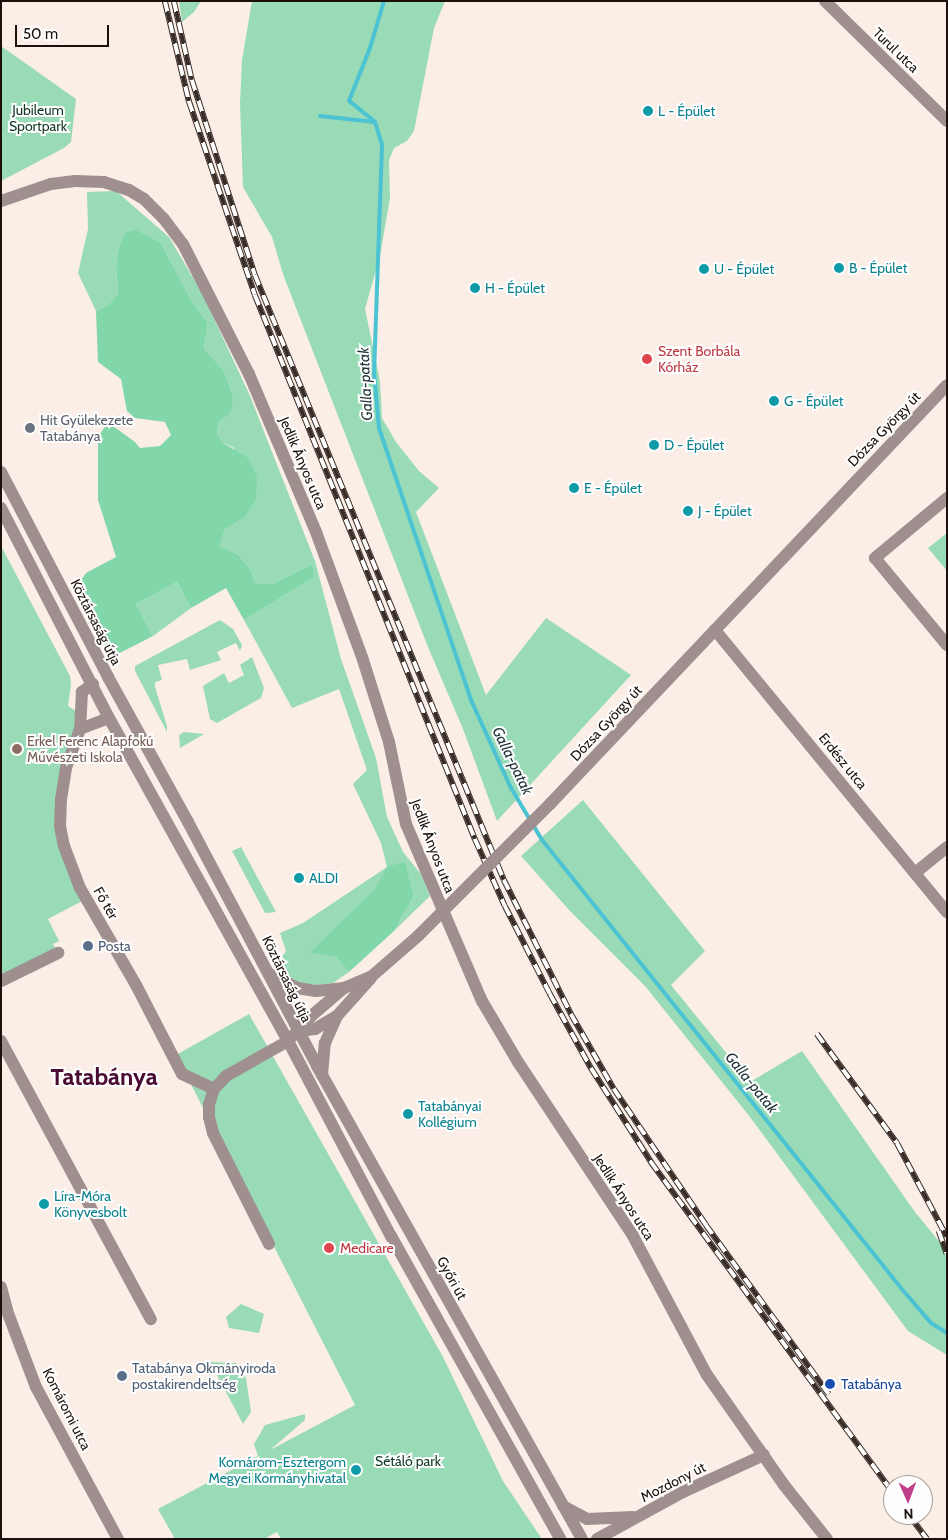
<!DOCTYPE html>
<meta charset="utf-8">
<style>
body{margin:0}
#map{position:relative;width:948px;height:1540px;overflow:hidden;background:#fbeee6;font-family:Cabin,sans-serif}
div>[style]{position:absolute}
.green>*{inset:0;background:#99dbb6}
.forest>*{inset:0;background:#81d7a9}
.stream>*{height:4px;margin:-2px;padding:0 2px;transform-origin:2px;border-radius:2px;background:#4bc3d2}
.minor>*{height:12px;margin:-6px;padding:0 6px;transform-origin:6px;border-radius:6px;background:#9f8f8f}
.rail>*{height:5.5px;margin-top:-2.75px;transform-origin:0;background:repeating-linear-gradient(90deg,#fefefe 0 11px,#382e27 0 22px);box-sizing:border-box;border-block:1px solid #382e27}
.minor-bridge>*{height:12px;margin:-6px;padding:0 6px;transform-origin:6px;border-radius:6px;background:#9f8f8f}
.dots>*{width:14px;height:14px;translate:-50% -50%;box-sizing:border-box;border:2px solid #fefefe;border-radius:50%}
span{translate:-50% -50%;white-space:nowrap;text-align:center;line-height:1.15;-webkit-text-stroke:4px #fefefe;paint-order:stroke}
.street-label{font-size:14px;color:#1b110a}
.park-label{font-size:14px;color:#133926}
.culture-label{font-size:14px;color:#0d838f}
.left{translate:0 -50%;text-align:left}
.right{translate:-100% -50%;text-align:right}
.health-label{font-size:14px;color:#be3a42}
.worship-label{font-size:14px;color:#5b616d}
.education-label{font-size:14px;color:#785e54}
.service-label{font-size:14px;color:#4e5e75}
.transit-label{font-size:14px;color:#164399}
.water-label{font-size:15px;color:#1e3336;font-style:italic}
.town-label{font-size:24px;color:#490b31;font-weight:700}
.frame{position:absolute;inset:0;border:2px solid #1b110a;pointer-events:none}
.north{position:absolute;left:883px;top:1475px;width:50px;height:50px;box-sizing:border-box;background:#fefefe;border:1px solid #a39f9c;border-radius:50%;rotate:178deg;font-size:14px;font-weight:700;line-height:20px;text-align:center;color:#1b110a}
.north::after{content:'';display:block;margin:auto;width:18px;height:22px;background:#bf3f89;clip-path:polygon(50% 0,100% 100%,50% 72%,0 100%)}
.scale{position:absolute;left:15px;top:25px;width:94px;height:22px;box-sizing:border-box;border:2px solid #1b110a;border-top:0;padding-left:6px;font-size:15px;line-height:18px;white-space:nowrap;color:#1b110a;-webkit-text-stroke:4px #fefefe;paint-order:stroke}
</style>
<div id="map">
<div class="green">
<div style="clip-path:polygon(179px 1px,201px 1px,194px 12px,182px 22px)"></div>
<div style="clip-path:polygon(252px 1px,445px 1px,434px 28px,414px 131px,407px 141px,394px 148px,389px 160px,390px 198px,380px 256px,365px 309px,380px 381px,382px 418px,396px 442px,419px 471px,439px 488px,416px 512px,486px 695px,546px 618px,631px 675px,497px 821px,463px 729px,428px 647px,284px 277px,272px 237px,243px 187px,240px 103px,242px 60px)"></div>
<div style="clip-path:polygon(1px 46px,76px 99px,71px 142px,64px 148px,1px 181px)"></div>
<div style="clip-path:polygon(116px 191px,169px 237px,202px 293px,250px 396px,315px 561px,341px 659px,376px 758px,387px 817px,403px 852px,421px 874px,430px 896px,394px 931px,414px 896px,405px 863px,387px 868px,375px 888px,311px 953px,336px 957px,349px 972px,333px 983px,317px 985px,295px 983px,286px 975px,281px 958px,286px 951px,280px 933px,303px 923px,387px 867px,381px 843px,353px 784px,367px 770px,339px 689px,292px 708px,244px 620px,315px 577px,312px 564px,272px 584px,255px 583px,251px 571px,239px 555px,220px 546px,225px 529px,244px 518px,234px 448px,222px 442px,217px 433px,219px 421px,233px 396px,224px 371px,204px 348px,208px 323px,190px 298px,161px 243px,125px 233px,119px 247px,116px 264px,118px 294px,108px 305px,96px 311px,78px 273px,88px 229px,87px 192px)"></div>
<div style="clip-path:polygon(947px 533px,947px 571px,928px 548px)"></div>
<div style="clip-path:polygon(1px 546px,70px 676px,71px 685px,68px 706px,79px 713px,60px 826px,86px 899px,48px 919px,59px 941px,53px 944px,58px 953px,1px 981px)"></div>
<div style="clip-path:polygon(177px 582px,191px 608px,153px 636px,136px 604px)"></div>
<div style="clip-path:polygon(220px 620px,233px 629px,242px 645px,240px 651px,236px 643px,217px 652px,221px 660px,190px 670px,187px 659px,158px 665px,162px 680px,155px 682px,155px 687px,167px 726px,167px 732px,135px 671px,135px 666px)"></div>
<div style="clip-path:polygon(252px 657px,264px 688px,261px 698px,217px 723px,210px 719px,203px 686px,224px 673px,229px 683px,244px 675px,240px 665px)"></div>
<div style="clip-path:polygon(184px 732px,204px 734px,180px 748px,179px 735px)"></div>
<div style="clip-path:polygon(583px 800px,705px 951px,671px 985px,750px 1082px,802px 1051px,915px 1212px,947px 1251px,947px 1355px,908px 1331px,750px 1117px,645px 986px,570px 911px,521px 856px)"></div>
<div style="clip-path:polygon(241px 847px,276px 912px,265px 913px,232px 851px)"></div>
<div style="clip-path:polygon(249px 1014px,443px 1357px,503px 1481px,542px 1539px,281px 1539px,277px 1532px,264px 1539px,175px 1539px,158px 1509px,258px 1456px,254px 1444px,265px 1425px,305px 1414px,305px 1420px,270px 1450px,355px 1405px,176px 1055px)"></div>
<div style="clip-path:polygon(241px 1304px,264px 1314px,259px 1333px,229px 1328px,226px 1317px)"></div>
<div style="clip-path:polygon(210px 1362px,236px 1363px,246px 1378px,251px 1412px,243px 1424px)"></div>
</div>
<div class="forest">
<div style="clip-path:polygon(136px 230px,161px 243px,190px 298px,208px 323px,204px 348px,224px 371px,233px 396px,231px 412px,219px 421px,217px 433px,222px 442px,248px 458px,257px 477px,256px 499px,244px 518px,225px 529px,220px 546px,239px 555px,251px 571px,255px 583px,272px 584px,312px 564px,315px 577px,244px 620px,226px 588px,191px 608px,177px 582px,136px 604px,153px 636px,112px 657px,74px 590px,86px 573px,116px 557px,98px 500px,98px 437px,106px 425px,113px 426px,135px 442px,140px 448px,160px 446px,171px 435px,165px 422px,135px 418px,127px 411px,121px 379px,98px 362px,96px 311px,108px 305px,118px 294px,116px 264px,119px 247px,125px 233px)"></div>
<div style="clip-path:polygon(405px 862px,414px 896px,394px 931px,349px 972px,336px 957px,310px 953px,375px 888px,387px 867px)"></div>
</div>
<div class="stream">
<div style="left:320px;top:116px;width:55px;rotate:6.2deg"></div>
<div style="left:375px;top:122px;width:24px;rotate:73deg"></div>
<div style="left:382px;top:145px;width:227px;rotate:92deg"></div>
<div style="left:374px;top:372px;width:56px;rotate:84.9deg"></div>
<div style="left:379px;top:428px;width:287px;rotate:71.3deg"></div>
<div style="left:471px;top:700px;width:97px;rotate:65.6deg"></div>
<div style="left:511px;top:788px;width:61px;rotate:59.2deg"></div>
<div style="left:542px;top:840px;width:574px;rotate:51.29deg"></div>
<div style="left:901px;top:1288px;width:46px;rotate:49.4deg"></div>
<div style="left:931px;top:1323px;width:19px;rotate:32deg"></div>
<div style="left:374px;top:121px;width:32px;rotate:-141deg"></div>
<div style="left:349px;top:101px;width:57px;rotate:-68.4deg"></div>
<div style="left:370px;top:48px;width:49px;rotate:-73.4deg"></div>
</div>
<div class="minor">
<div style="left:825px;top:1px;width:171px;rotate:44.5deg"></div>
<div style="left:1px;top:201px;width:53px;rotate:-18.8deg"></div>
<div style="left:51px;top:184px;width:24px;rotate:-7deg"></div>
<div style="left:75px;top:181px;width:29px;rotate:2deg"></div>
<div style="left:104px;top:182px;width:26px;rotate:18deg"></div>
<div style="left:129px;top:190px;width:17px;rotate:31deg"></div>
<div style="left:144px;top:199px;width:28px;rotate:45deg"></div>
<div style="left:164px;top:219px;width:31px;rotate:53deg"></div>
<div style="left:183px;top:244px;width:146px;rotate:63.1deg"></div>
<div style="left:249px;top:374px;width:172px;rotate:67deg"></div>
<div style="left:316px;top:532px;width:136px;rotate:69.8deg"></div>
<div style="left:363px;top:660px;width:86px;rotate:72.4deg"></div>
<div style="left:389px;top:742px;width:84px;rotate:78.3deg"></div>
<div style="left:406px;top:824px;width:193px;rotate:66.8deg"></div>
<div style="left:482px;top:1001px;width:71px;rotate:59.5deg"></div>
<div style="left:518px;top:1062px;width:209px;rotate:56.5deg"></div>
<div style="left:633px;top:1236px;width:157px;rotate:62deg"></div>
<div style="left:707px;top:1375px;width:134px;rotate:55deg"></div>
<div style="left:784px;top:1485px;width:69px;rotate:51.5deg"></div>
<div style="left:1px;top:472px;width:231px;rotate:62.4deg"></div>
<div style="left:108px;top:677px;width:166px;rotate:61.1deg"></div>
<div style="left:188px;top:822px;width:276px;rotate:62.1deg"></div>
<div style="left:317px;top:1066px;width:542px;rotate:60.74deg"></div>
<div style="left:947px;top:498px;width:94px;rotate:140.2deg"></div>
<div style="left:875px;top:558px;width:113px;rotate:50.4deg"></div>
<div style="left:1px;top:508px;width:236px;rotate:62.8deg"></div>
<div style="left:109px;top:718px;width:369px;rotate:61deg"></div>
<div style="left:288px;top:1041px;width:221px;rotate:62.2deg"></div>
<div style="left:391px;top:1236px;width:347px;rotate:60.8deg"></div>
<div style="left:715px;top:630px;width:365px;rotate:50.6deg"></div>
<div style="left:93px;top:684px;width:14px;rotate:144deg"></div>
<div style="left:82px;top:692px;width:37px;rotate:93deg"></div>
<div style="left:80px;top:729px;width:41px;rotate:109.7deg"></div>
<div style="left:66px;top:768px;width:31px;rotate:99deg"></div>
<div style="left:61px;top:799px;width:27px;rotate:92deg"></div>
<div style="left:60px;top:826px;width:20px;rotate:79deg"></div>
<div style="left:64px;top:846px;width:45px;rotate:69.1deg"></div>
<div style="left:80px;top:888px;width:112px;rotate:60deg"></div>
<div style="left:136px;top:985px;width:100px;rotate:62.7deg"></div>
<div style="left:182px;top:1074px;width:35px;rotate:25deg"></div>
<div style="left:80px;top:729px;width:31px;rotate:-21deg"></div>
<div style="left:550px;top:804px;width:577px;rotate:-46.54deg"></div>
<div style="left:915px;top:873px;width:41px;rotate:-39.1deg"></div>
<div style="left:270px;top:974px;width:30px;rotate:27deg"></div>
<div style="left:297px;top:988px;width:19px;rotate:9deg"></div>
<div style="left:316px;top:991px;width:28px;rotate:-6deg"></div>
<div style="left:1px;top:981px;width:64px;rotate:-26.2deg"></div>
<div style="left:299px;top:1031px;width:16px;rotate:-7deg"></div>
<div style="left:315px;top:1029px;width:26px;rotate:-31deg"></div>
<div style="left:1px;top:1041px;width:316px;rotate:61.7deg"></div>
<div style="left:322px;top:1075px;width:32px;rotate:-85deg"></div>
<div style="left:325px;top:1043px;width:30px;rotate:-66deg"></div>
<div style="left:337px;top:1016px;width:51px;rotate:-48.2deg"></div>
<div style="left:269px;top:1244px;width:124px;rotate:-116.8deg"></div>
<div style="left:213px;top:1133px;width:16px;rotate:-104deg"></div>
<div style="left:209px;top:1117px;width:12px;rotate:-90deg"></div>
<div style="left:209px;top:1105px;width:17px;rotate:-73deg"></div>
<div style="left:214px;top:1089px;width:18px;rotate:-47deg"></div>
<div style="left:226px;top:1076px;width:71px;rotate:-29.4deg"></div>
<div style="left:288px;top:1041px;width:33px;rotate:-47deg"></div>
<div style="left:310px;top:1017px;width:45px;rotate:-40.5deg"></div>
<div style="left:344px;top:988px;width:30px;rotate:-23deg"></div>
<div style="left:372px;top:976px;width:61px;rotate:-41deg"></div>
<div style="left:1px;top:1287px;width:30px;rotate:75deg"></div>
<div style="left:9px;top:1316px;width:76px;rotate:69.2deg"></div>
<div style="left:36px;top:1387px;width:173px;rotate:61.7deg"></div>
<div style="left:563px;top:1506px;width:27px;rotate:28deg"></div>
<div style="left:587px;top:1519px;width:46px;rotate:-2.5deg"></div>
<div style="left:597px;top:1539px;width:98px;rotate:-28.7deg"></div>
<div style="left:683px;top:1492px;width:89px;rotate:-24.6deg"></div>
</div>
<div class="rail">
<div style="left:165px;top:1px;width:103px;rotate:76.5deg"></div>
<div style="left:189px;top:101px;width:205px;rotate:71.2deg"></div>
<div style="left:255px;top:295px;width:587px;rotate:67.98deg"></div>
<div style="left:475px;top:839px;width:73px;rotate:65.9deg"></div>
<div style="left:505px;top:906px;width:99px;rotate:62.9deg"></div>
<div style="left:550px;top:994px;width:85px;rotate:61deg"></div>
<div style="left:591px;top:1068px;width:112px;rotate:57.4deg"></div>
<div style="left:651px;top:1162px;width:410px;rotate:53.8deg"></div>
<div style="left:174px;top:1px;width:81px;rotate:77.2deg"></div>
<div style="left:192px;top:80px;width:205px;rotate:72.1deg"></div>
<div style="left:255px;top:275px;width:654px;rotate:67.63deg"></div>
<div style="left:504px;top:880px;width:150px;rotate:63.4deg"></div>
<div style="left:571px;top:1014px;width:86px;rotate:60.2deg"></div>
<div style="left:614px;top:1089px;width:164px;rotate:55.9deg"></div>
<div style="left:706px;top:1225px;width:209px;rotate:54deg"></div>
<div style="left:817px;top:1034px;width:135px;rotate:53.7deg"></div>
<div style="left:897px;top:1143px;width:106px;rotate:62deg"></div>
<div style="left:939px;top:1231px;width:24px;rotate:71deg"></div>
<div style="left:909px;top:1515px;width:30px;rotate:53deg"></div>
</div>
<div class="minor-bridge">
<div style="left:418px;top:936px;width:187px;rotate:-45deg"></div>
</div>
<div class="dots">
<div style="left:648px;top:111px;background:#0f9aa8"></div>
<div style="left:839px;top:268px;background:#0f9aa8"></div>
<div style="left:704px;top:269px;background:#0f9aa8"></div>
<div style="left:475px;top:288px;background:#0f9aa8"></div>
<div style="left:647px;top:359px;background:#e0444e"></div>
<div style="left:774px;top:401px;background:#0f9aa8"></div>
<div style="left:30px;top:428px;background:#6b7280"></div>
<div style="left:654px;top:445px;background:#0f9aa8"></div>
<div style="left:574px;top:488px;background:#0f9aa8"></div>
<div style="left:688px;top:511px;background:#0f9aa8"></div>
<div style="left:17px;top:749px;background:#8d6e63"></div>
<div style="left:299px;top:878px;background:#0f9aa8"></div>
<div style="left:88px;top:946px;background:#5c6f8a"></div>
<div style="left:408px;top:1114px;background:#0f9aa8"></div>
<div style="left:44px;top:1204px;background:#0f9aa8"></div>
<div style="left:329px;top:1248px;background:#e0444e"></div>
<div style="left:122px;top:1376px;background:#5c6f8a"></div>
<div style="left:830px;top:1384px;background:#1a4fb4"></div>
<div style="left:356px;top:1470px;background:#0f9aa8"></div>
</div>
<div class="street-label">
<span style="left:896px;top:50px;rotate:44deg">Turul utca</span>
<span style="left:884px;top:429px;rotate:-46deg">Dózsa György út</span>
<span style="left:303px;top:463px;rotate:67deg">Jedlik Ányos utca</span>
<span style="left:96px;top:622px;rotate:63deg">Köztársaság útja</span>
<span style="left:606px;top:723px;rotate:-47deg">Dózsa György út</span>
<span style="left:843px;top:761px;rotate:51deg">Erdész utca</span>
<span style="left:433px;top:846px;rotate:69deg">Jedlik Ányos utca</span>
<span style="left:106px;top:903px;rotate:60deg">Fő tér</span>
<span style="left:287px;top:979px;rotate:64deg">Köztársaság útja</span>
<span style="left:624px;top:1197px;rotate:57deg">Jedlik Ányos utca</span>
<span style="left:452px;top:1278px;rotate:61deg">Győri út</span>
<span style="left:67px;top:1409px;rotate:63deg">Komáromi utca</span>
<span style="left:673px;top:1482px;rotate:-27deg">Mozdony út</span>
</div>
<div class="park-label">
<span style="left:38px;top:118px">Jubileum<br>Sportpark</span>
<span style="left:408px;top:1461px">Sétáló park</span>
</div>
<div class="culture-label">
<span class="left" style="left:658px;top:111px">L - Épület</span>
<span class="left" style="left:849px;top:268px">B - Épület</span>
<span class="left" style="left:714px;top:269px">U - Épület</span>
<span class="left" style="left:485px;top:288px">H - Épület</span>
<span class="left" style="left:784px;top:401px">G - Épület</span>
<span class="left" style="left:664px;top:445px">D - Épület</span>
<span class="left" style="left:584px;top:488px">E - Épület</span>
<span class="left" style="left:698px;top:511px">J - Épület</span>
<span class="left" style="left:309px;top:878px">ALDI</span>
<span class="left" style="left:418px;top:1114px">Tatabányai<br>Kollégium</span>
<span class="left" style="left:54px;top:1204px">Líra-Móra<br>Könyvesbolt</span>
<span class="right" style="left:346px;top:1470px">Komárom-Esztergom<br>Megyei Kormányhivatal</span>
</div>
<div class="health-label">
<span class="left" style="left:658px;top:359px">Szent Borbála<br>Kórház</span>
<span class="left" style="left:340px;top:1248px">Medicare</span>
</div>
<div class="worship-label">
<span class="left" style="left:40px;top:428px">Hit Gyülekezete<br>Tatabánya</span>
</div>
<div class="education-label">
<span class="left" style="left:27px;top:749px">Erkel Ferenc Alapfokú<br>Művészeti Iskola</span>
</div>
<div class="service-label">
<span class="left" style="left:98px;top:946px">Posta</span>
<span class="left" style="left:132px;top:1376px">Tatabánya Okmányiroda<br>postakirendeltség</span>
</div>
<div class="transit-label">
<span class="left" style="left:841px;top:1384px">Tatabánya</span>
</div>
<div class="water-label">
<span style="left:366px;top:384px;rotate:-93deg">Galla-patak</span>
<span style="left:512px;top:761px;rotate:64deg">Galla-patak</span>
<span style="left:751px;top:1083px;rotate:51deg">Galla-patak</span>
</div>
<div class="town-label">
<span style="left:104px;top:1077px">Tatabánya</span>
</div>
<div class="frame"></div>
<div class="north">N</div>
<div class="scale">50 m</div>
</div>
